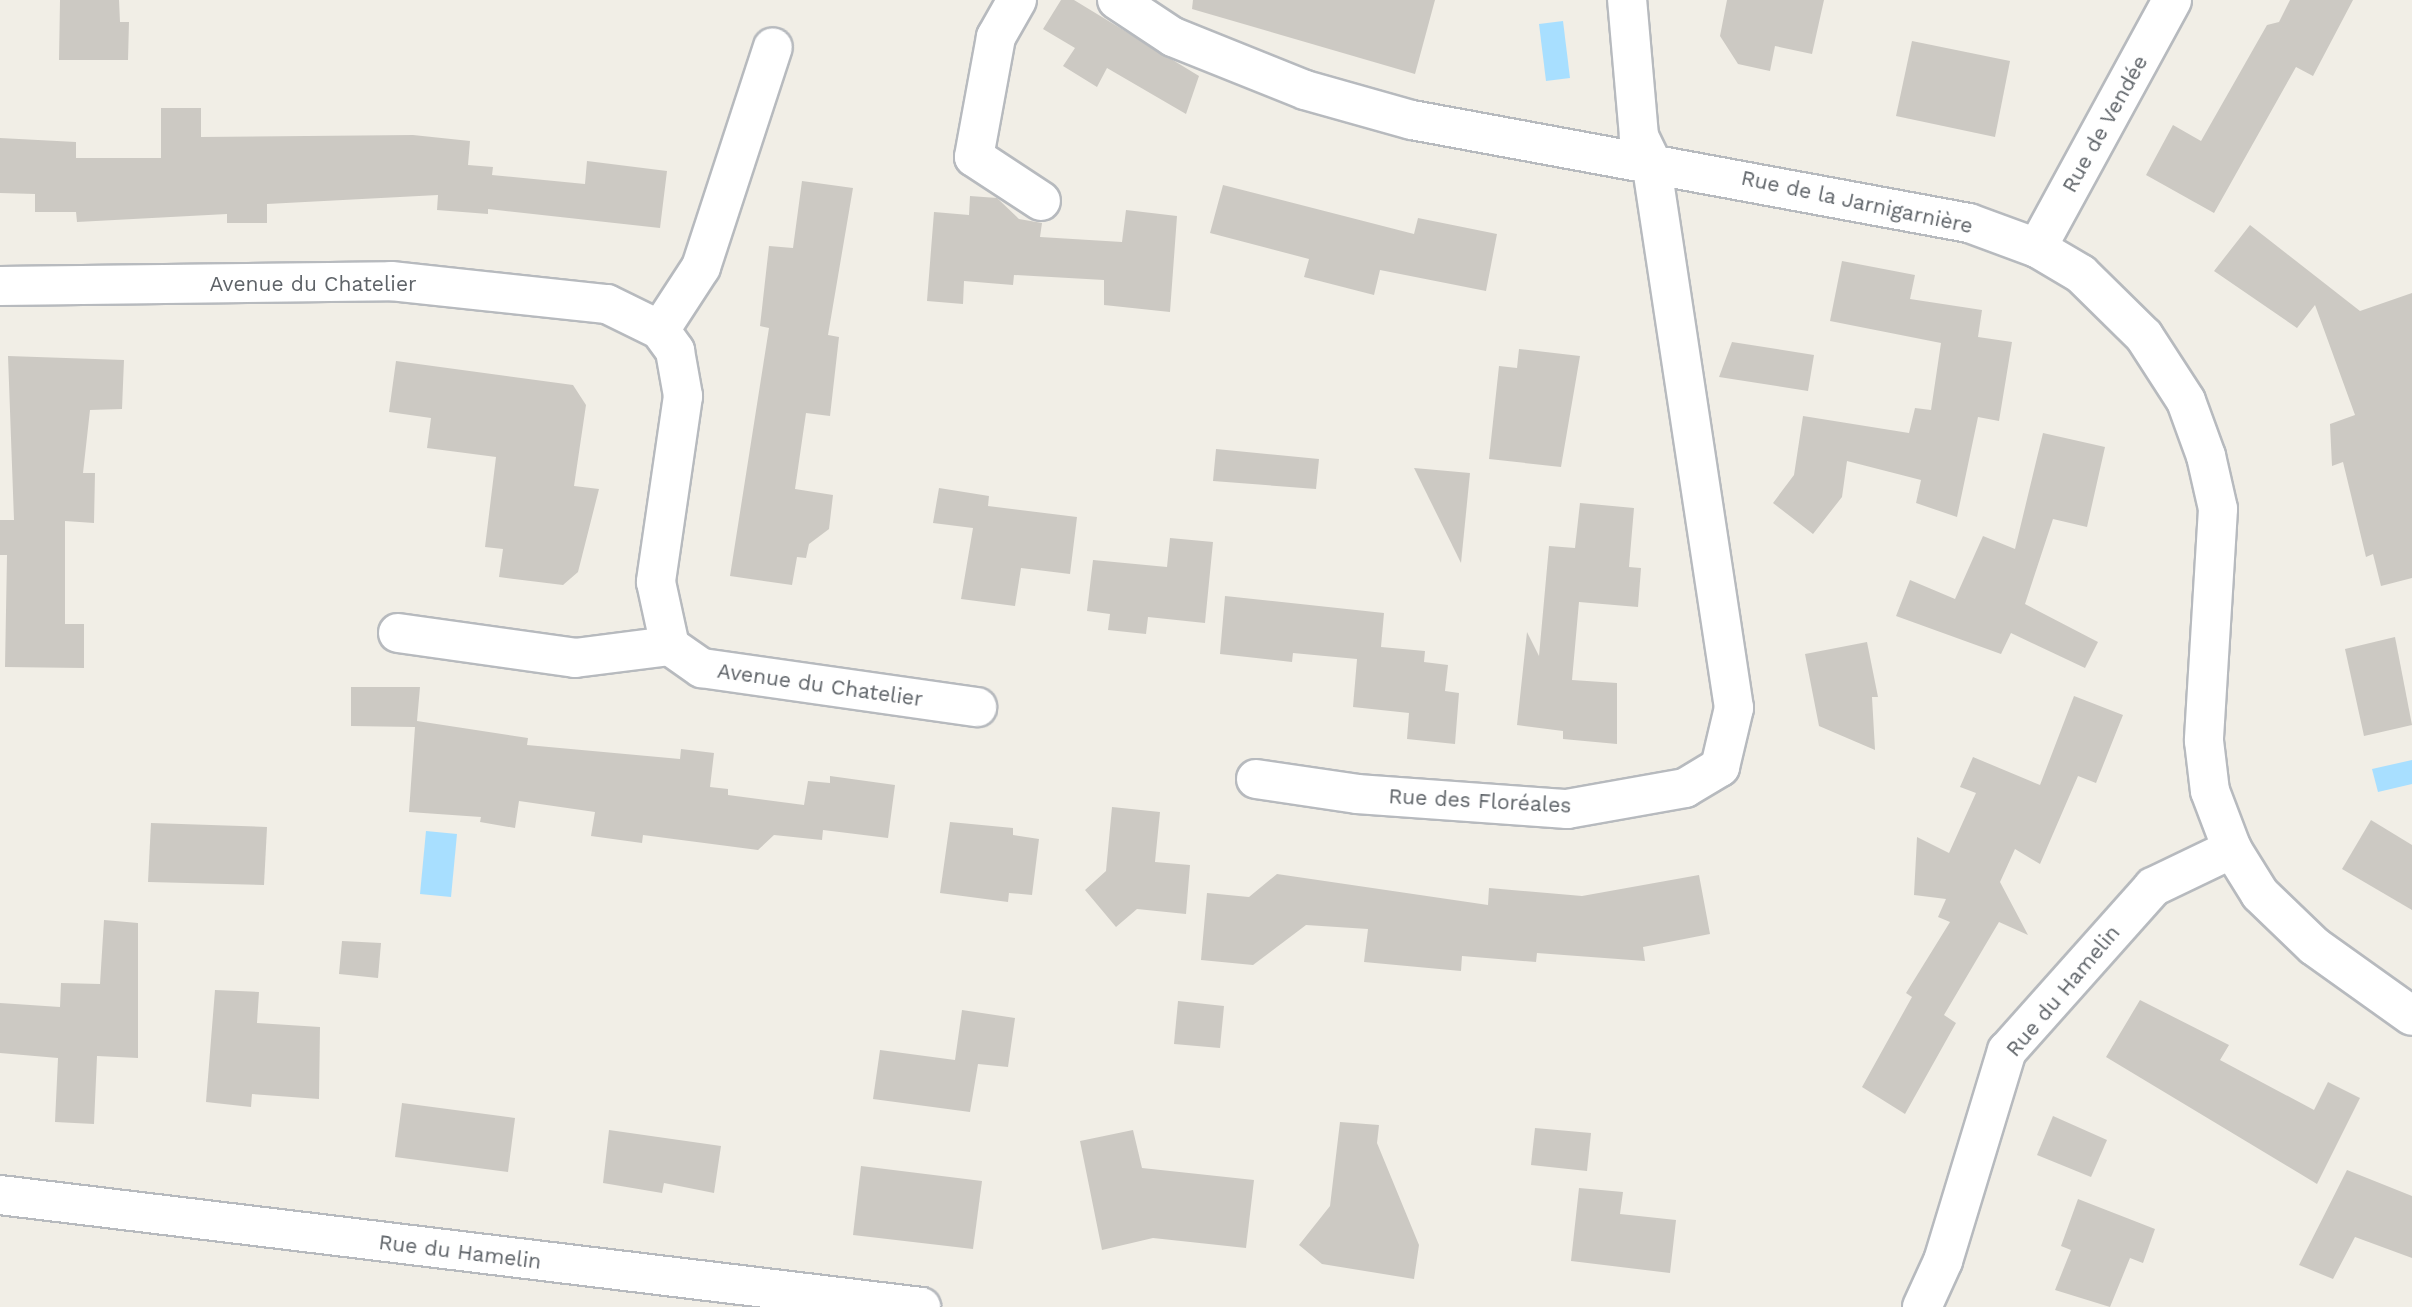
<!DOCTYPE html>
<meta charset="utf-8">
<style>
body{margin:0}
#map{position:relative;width:2412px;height:1307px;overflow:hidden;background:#f1eee6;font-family:"Work Sans",sans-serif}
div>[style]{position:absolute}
.water>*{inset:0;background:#a8dfff}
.building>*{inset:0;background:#ccc9c3}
.roads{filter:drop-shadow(2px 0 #b7babe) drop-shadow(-2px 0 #b7babe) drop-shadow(0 2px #b7babe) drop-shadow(0 -2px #b7babe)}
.minor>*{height:38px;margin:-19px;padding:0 19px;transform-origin:19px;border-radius:19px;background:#fff}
span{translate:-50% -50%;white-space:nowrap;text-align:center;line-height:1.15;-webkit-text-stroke:6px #fff;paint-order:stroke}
.street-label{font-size:21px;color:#5e6368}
</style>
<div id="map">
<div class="water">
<div style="clip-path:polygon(1563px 21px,1570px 78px,1546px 81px,1539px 24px)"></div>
<div style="clip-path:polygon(2412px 760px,2412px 784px,2378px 792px,2372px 769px)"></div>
<div style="clip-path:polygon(426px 831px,457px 834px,451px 897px,420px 894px)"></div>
</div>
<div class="building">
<div style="clip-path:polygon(60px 0,119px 0,120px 22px,129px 22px,128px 60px,59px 60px)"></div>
<div style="clip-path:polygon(1061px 0,1074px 0,1199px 76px,1186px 114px,1107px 68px,1097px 87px,1063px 66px,1075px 48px,1043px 29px)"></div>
<div style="clip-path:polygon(1193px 0,1435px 0,1415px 74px,1192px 9px)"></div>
<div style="clip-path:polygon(1727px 0,1824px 0,1812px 54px,1775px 46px,1770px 71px,1738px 64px,1720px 36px)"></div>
<div style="clip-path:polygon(2290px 0,2353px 0,2313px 76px,2296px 67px,2214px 213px,2146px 175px,2173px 125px,2201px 141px,2267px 25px,2279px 22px)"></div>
<div style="clip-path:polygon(1912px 41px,2010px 61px,1995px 137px,1896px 116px)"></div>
<div style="clip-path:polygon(161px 108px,201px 108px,201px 137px,413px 135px,470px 141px,468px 165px,493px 167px,492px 175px,585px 184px,587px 161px,667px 171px,660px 228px,488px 209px,488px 214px,437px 210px,438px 195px,267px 204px,267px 223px,227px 223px,227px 214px,77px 222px,76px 212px,35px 212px,35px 194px,0 193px,0 138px,76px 142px,76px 158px,161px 158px)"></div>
<div style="clip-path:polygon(802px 181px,853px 188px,828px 335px,839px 337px,830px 416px,806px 413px,795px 489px,833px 495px,829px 529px,809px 544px,806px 558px,797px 557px,792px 585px,730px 576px,769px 328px,760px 326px,769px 246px,793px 248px)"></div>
<div style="clip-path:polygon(1223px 185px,1414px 234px,1418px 218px,1497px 234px,1486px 291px,1380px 270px,1374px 295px,1304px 277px,1309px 259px,1210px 233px)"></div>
<div style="clip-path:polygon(970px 196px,997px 198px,1019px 219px,1042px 223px,1040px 237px,1122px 242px,1126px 210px,1177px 216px,1170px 312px,1104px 305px,1104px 280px,1014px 275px,1013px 285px,964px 281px,963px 304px,927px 301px,934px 212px,969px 215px)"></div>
<div style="clip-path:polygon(2250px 225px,2360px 311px,2412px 293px,2412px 578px,2381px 586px,2373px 554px,2366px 557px,2343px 462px,2332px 466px,2330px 424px,2355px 415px,2315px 305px,2297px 328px,2214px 271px)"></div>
<div style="clip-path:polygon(1842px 261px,1915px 275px,1910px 299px,1982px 310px,1978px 337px,2012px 342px,1999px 421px,1978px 417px,1957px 517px,1916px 503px,1921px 480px,1847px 461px,1842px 497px,1813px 534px,1773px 503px,1794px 475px,1803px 416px,1909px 433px,1915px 408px,1931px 410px,1941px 343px,1830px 321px)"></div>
<div style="clip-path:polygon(1732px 342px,1814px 355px,1808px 391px,1719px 377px)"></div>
<div style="clip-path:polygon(1519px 349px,1580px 356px,1561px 467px,1489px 459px,1499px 366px,1517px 368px)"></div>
<div style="clip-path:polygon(8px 356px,124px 360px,122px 409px,90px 410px,83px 473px,95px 473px,94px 523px,65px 521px,65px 624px,84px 624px,84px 668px,5px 667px,7px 555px,0 555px,0 520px,14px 520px)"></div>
<div style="clip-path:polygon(396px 361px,573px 385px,586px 405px,574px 486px,599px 489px,578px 572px,563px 585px,499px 577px,503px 549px,485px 547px,496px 457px,427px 448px,431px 418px,389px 412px)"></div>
<div style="clip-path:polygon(2043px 433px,2105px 447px,2087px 527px,2053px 519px,2025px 604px,2098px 642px,2085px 668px,2011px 633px,2001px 654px,1896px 616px,1910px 580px,1955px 599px,1983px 536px,2015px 549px)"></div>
<div style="clip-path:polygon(1216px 449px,1319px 459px,1316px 489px,1213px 481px)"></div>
<div style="clip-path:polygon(1414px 468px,1470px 473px,1461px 563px)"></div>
<div style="clip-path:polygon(939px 488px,989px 496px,988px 506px,1077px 517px,1070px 574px,1021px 568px,1015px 606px,961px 599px,973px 528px,933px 523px)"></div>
<div style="clip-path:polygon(1580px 503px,1634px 508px,1629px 567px,1641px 568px,1638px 607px,1579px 602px,1572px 680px,1617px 683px,1617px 744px,1563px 739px,1563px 731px,1517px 725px,1527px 632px,1539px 656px,1549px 546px,1575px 548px)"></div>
<div style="clip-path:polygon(1170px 538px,1213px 542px,1205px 623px,1148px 617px,1146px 634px,1108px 630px,1110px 614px,1087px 611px,1093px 560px,1167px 567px)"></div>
<div style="clip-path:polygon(1225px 596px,1384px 613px,1381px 647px,1425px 651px,1424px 662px,1448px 665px,1445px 691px,1459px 693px,1455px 744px,1407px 739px,1409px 713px,1353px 707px,1357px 659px,1293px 653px,1292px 662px,1220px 654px)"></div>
<div style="clip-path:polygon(2395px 637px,2412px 725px,2364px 736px,2345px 649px)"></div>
<div style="clip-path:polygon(1867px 642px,1878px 697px,1872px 697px,1875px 750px,1819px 726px,1805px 654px)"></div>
<div style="clip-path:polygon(351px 687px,420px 687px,417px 721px,528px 738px,527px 745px,680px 759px,681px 749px,714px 753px,710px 787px,728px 789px,728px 795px,804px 805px,808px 781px,830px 783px,830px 776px,895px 785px,888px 838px,823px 830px,822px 840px,774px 835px,758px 850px,643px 835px,642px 843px,591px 836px,595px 812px,519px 801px,515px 828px,480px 822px,481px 817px,409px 812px,415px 727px,351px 726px)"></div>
<div style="clip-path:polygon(2074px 696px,2123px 715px,2096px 783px,2078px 776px,2040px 864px,2015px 849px,2000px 882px,2028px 935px,1999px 922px,1944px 1015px,1956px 1023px,1905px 1114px,1862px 1087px,1912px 997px,1906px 993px,1950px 922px,1938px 917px,1946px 899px,1914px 895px,1917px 837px,1949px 853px,1976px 793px,1960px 787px,1973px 757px,2040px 785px)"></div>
<div style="clip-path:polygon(1112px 807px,1160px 812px,1155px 862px,1190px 865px,1186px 914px,1137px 909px,1116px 927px,1085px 890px,1106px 871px)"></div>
<div style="clip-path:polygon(2371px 820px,2412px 845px,2412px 910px,2342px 869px)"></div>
<div style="clip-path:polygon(950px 822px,1013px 828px,1013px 835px,1039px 839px,1032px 895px,1009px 893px,1008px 902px,940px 893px)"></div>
<div style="clip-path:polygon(151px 823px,267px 827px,264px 885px,148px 882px)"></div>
<div style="clip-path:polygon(1277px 874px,1488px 905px,1489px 888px,1582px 896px,1699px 875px,1710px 934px,1643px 947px,1645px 961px,1537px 953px,1536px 962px,1462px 956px,1461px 971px,1364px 962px,1368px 929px,1306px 925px,1253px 965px,1201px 960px,1207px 893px,1249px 897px)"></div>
<div style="clip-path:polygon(104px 920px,138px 923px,138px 1058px,97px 1056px,94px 1124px,55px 1122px,58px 1058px,0 1053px,0 1003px,60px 1007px,61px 983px,100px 984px)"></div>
<div style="clip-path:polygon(342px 941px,381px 943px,378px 978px,339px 974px)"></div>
<div style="clip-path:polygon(215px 990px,259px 992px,257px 1023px,320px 1027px,319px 1099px,252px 1094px,251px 1107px,206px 1102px)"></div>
<div style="clip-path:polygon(2140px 1000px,2229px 1045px,2220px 1060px,2314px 1110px,2328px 1082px,2360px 1098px,2317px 1184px,2106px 1057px)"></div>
<div style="clip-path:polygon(1178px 1001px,1224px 1006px,1220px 1048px,1174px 1044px)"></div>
<div style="clip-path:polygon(962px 1010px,1015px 1018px,1008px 1067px,978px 1064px,970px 1112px,873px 1099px,880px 1050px,955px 1060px)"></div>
<div style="clip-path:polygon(402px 1103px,515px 1118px,508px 1172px,395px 1157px)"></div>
<div style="clip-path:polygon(2053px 1116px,2107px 1140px,2091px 1177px,2037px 1155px)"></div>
<div style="clip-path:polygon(1340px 1122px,1379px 1125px,1377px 1143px,1419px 1245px,1414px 1279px,1322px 1264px,1299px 1245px,1330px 1206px)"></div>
<div style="clip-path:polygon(1535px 1128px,1591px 1133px,1587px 1171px,1531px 1165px)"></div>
<div style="clip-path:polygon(609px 1130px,721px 1146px,714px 1193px,664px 1183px,662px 1193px,603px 1183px)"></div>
<div style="clip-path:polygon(1133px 1130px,1142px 1168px,1254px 1180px,1246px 1248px,1153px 1238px,1102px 1250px,1080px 1141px)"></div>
<div style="clip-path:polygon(861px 1166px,982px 1181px,973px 1249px,853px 1235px)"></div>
<div style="clip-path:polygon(2347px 1170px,2412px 1196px,2412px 1258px,2355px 1237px,2333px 1279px,2299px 1265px)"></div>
<div style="clip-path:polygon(1579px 1188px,1623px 1192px,1620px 1214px,1676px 1220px,1670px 1273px,1571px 1261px)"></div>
<div style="clip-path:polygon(2078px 1199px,2155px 1229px,2143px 1263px,2130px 1258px,2110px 1307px,2055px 1290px,2071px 1250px,2061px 1246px)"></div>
</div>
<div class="roads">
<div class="minor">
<div style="left:1017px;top:0;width:43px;rotate:119.6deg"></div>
<div style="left:996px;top:37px;width:122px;rotate:100.4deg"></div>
<div style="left:974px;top:157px;width:80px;rotate:33.3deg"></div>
<div style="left:1117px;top:0;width:67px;rotate:33.5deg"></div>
<div style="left:1173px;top:37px;width:142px;rotate:21.9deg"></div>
<div style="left:1305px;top:90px;width:111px;rotate:15.7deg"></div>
<div style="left:1412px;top:120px;width:566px;rotate:10.48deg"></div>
<div style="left:1969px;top:223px;width:72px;rotate:20.2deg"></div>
<div style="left:2037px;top:248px;width:51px;rotate:30.6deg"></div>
<div style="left:2081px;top:274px;width:88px;rotate:44.5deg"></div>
<div style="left:2144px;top:336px;width:77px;rotate:57.1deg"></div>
<div style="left:2186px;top:401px;width:59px;rotate:70deg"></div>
<div style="left:2206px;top:456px;width:54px;rotate:77.2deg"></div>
<div style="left:2218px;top:509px;width:232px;rotate:93.5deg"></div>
<div style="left:2204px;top:741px;width:50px;rotate:83.2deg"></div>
<div style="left:2210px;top:791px;width:62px;rotate:69.2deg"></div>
<div style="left:2232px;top:849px;width:53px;rotate:58.1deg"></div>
<div style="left:2260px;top:894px;width:75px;rotate:43.9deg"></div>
<div style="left:2314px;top:946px;width:120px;rotate:35.5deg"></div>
<div style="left:2037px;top:248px;width:282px;rotate:-61.4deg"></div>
<div style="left:0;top:286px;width:391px;rotate:-0.7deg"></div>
<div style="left:391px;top:281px;width:217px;rotate:6.1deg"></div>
<div style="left:607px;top:304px;width:59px;rotate:26.1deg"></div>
<div style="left:660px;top:330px;width:26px;rotate:54deg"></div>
<div style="left:675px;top:351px;width:46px;rotate:79.9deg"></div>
<div style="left:683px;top:396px;width:188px;rotate:98.3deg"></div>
<div style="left:656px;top:582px;width:66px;rotate:77.7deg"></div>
<div style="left:670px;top:646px;width:39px;rotate:35deg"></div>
<div style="left:702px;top:668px;width:278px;rotate:8.1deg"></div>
<div style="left:660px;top:330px;width:75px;rotate:-56.9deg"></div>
<div style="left:701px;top:267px;width:231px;rotate:-71.9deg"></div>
<div style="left:398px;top:633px;width:179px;rotate:8deg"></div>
<div style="left:575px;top:658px;width:96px;rotate:-7.2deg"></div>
<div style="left:1256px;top:779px;width:102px;rotate:8.4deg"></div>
<div style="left:1357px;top:794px;width:211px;rotate:4.1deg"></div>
<div style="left:1567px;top:809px;width:120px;rotate:-10.1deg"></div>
<div style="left:1685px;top:788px;width:41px;rotate:-31deg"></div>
<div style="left:1720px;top:767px;width:61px;rotate:-76.7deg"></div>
<div style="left:1734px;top:708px;width:553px;rotate:-98.63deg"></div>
<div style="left:1651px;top:161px;width:28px;rotate:-116deg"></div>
<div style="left:1639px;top:136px;width:137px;rotate:-95deg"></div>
<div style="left:0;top:1195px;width:928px;rotate:6.93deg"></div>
<div style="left:1922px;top:1307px;width:51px;rotate:-65.5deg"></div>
<div style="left:1943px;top:1261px;width:220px;rotate:-73.1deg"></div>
<div style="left:2007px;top:1051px;width:220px;rotate:-48.3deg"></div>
<div style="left:2153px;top:887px;width:88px;rotate:-25.7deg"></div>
</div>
</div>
<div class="street-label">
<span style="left:2105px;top:124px;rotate:-61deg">Rue de Vendée</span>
<span style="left:1857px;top:202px;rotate:12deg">Rue de la Jarnigarnière</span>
<span style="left:313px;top:284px">Avenue du Chatelier</span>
<span style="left:820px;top:685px;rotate:8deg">Avenue du Chatelier</span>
<span style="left:1480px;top:801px;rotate:3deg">Rue des Floréales</span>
<span style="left:2063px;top:991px;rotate:-50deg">Rue du Hamelin</span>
<span style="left:460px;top:1252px;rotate:7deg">Rue du Hamelin</span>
</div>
</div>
